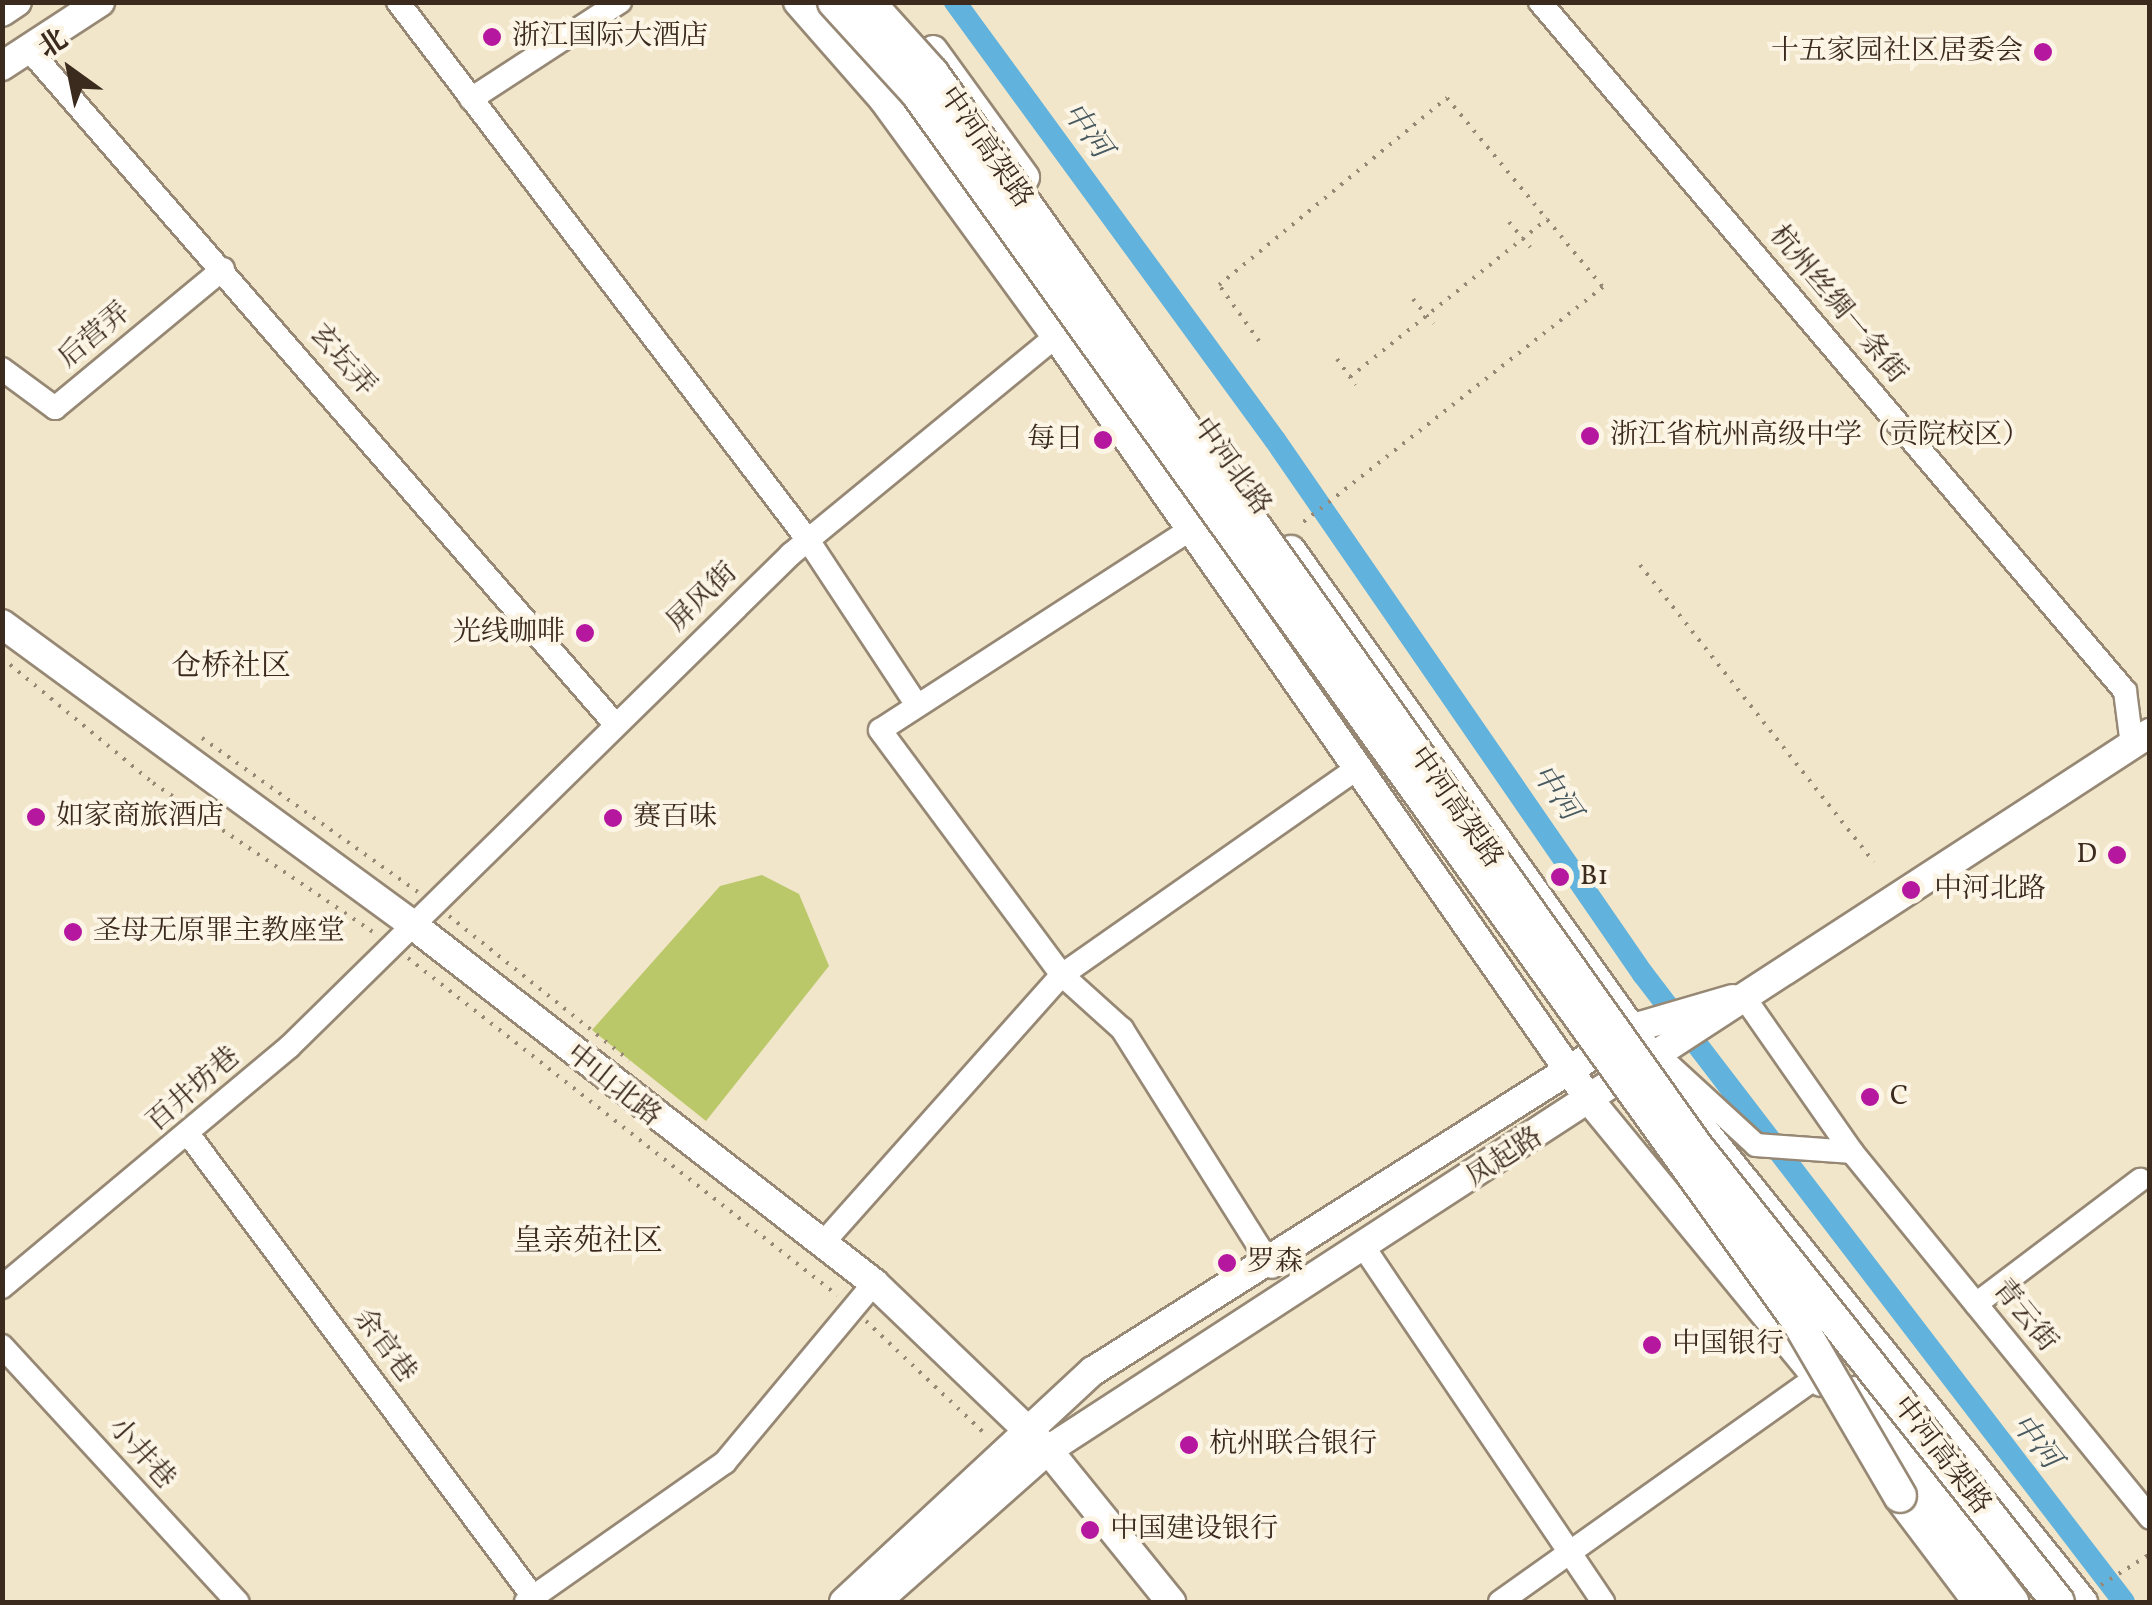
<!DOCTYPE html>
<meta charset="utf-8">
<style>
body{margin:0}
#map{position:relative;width:2152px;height:1605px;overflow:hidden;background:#f1e6ca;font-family:Vollkorn,"Noto Serif SC",serif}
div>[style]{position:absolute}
.green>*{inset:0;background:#bac86a}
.canal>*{height:22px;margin:-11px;padding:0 11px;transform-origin:11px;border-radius:11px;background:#61b2dc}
.path>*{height:4px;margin-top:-2px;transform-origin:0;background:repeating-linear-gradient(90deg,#968874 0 2.5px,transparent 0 10.5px)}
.roads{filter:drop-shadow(2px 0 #968874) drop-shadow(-2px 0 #968874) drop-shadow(0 2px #968874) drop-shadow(0 -2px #968874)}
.minor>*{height:22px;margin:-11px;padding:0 11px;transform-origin:11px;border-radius:11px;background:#fff}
.major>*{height:28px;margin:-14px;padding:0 14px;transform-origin:14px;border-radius:14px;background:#fff}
.highway>*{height:32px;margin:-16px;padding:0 16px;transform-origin:16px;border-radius:16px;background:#fff}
.bridges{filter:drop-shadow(2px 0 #968874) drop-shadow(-2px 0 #968874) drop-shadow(0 2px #968874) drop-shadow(0 -2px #968874)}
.highway-bridge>*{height:32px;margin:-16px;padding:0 16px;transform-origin:16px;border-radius:16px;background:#fff}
.dots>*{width:28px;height:28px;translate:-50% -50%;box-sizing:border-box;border:5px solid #fcf5e5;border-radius:50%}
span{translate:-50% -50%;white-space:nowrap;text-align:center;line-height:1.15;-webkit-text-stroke:8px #fcf5e5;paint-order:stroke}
.poi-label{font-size:28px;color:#3b2a1e}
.left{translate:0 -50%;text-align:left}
.right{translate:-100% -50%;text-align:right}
.street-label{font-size:28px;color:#3b2a1e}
.water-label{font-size:30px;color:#485a60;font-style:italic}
.neighbourhood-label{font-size:30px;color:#3b2a1e}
.frame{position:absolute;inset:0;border:5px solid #3b2a1e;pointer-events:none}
.north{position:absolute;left:20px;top:20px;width:100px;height:100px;-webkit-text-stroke:8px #fcf5e5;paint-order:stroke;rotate:327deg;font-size:28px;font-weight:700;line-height:40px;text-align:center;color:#3b2a1e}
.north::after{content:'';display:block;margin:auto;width:35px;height:45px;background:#3b2a1e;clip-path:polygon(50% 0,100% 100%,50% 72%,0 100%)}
</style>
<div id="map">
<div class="green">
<div style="clip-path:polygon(762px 875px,799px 894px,829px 966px,706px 1121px,592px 1030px,720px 886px)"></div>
</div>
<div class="canal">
<div style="left:955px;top:2px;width:542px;rotate:53.85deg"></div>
<div style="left:1275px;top:440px;width:649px;rotate:55.43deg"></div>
<div style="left:1643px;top:974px;width:791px;rotate:52.55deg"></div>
</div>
<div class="path">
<div style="left:1509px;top:222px;width:33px;rotate:50deg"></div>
<div style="left:1413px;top:299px;width:32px;rotate:51deg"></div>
<div style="left:1259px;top:341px;width:69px;rotate:-125.5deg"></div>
<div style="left:1219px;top:285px;width:295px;rotate:-39.4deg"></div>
<div style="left:1447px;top:98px;width:245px;rotate:50.5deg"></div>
<div style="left:1603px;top:287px;width:387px;rotate:141.9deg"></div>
<div style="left:1337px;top:359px;width:32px;rotate:54deg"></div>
<div style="left:1350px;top:377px;width:253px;rotate:-38.7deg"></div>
<div style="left:1640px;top:565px;width:378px;rotate:51.8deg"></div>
<div style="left:2px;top:658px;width:196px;rotate:39.6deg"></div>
<div style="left:153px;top:783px;width:269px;rotate:34.1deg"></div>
<div style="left:202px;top:738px;width:265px;rotate:35.5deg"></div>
<div style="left:449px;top:916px;width:231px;rotate:38.7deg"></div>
<div style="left:408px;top:958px;width:546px;rotate:38.15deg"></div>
<div style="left:866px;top:1321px;width:166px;rotate:43.5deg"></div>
<div style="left:2101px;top:1585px;width:58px;rotate:-32.3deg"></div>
</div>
<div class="roads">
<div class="minor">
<div style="left:398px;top:2px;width:676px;rotate:52.69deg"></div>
<div style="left:808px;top:540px;width:198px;rotate:56.6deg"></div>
<div style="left:1540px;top:2px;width:904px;rotate:49.67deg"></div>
<div style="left:2125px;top:691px;width:54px;rotate:82.6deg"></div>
<div style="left:50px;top:36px;width:27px;rotate:117deg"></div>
<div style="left:38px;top:60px;width:880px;rotate:49.01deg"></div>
<div style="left:471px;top:99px;width:178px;rotate:-33.1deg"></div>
<div style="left:2px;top:369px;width:66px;rotate:36.3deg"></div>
<div style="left:55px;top:408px;width:218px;rotate:-39.6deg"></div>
<div style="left:1191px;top:529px;width:370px;rotate:147.1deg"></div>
<div style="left:880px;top:730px;width:305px;rotate:53.4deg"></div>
<div style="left:1062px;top:975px;width:81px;rotate:42deg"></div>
<div style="left:1122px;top:1029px;width:281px;rotate:57.8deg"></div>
<div style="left:1744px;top:997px;width:189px;rotate:55.1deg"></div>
<div style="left:1852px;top:1152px;width:472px;rotate:50.8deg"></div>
<div style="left:1657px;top:1054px;width:134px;rotate:42.6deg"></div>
<div style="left:1756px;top:1145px;width:96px;rotate:4.2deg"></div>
<div style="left:189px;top:1135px;width:572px;rotate:53.31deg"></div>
<div style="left:822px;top:1244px;width:361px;rotate:-48.3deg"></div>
<div style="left:1062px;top:975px;width:361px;rotate:-35deg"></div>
<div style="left:1365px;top:1249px;width:426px;rotate:56deg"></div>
<div style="left:2px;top:1287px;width:374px;rotate:-39.9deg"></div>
<div style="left:289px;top:1047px;width:704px;rotate:-44.48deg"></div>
<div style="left:791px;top:554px;width:343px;rotate:-39.4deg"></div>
<div style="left:1976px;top:1304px;width:206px;rotate:-37.1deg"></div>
<div style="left:2px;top:1346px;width:348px;rotate:47.4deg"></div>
<div style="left:526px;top:1602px;width:243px;rotate:-35.1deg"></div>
<div style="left:725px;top:1462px;width:233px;rotate:-50.2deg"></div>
<div style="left:1500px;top:1602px;width:389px;rotate:-35.4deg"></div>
</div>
<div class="major">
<div style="left:798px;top:2px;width:129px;rotate:48.8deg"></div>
<div style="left:883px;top:99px;width:293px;rotate:53.9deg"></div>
<div style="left:1056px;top:336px;width:934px;rotate:55.07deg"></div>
<div style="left:1591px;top:1102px;width:362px;rotate:50.6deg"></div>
<div style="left:2px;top:12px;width:18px;rotate:-34deg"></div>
<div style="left:933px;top:50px;width:157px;rotate:54.1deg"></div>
<div style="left:2px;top:66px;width:117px;rotate:-33.1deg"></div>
<div style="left:1291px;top:550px;width:716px;rotate:54.56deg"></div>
<div style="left:1706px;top:1133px;width:602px;rotate:51.21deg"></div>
<div style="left:2px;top:624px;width:504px;rotate:36.21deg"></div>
<div style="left:409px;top:922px;width:589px;rotate:37.82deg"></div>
<div style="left:874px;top:1283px;width:241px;rotate:43.8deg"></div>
<div style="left:1048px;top:1450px;width:196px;rotate:51deg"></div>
<div style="left:844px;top:1602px;width:340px;rotate:-42.9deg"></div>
<div style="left:1093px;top:1371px;width:644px;rotate:-32.31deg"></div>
<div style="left:1637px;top:1027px;width:100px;rotate:-16.3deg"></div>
<div style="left:876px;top:1602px;width:230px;rotate:-41.5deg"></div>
<div style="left:1048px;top:1450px;width:1315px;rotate:-33.05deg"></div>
</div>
<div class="highway">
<div style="left:1853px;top:1393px;width:263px;rotate:52.7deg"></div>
<div style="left:1900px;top:1496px;width:133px;rotate:53deg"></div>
</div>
</div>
<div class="bridges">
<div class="highway-bridge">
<div style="left:834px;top:2px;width:123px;rotate:47.6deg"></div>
<div style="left:917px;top:93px;width:1508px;rotate:54.34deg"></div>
<div style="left:1796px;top:1318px;width:206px;rotate:59.7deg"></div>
<div style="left:868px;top:2px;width:96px;rotate:48deg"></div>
<div style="left:932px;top:73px;width:1317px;rotate:54.55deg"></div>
<div style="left:1696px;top:1146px;width:582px;rotate:51.56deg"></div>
</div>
</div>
<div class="dots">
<div style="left:492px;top:37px;background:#b5179e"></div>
<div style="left:2043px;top:52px;background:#b5179e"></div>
<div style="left:1590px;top:436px;background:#b5179e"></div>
<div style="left:1103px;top:440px;background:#b5179e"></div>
<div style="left:585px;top:633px;background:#b5179e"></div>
<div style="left:36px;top:817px;background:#b5179e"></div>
<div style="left:613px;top:818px;background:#b5179e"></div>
<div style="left:2117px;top:855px;background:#b5179e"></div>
<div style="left:1560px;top:877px;background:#b5179e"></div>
<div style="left:1911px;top:890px;background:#b5179e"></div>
<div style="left:73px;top:932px;background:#b5179e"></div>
<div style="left:1870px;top:1097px;background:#b5179e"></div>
<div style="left:1227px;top:1263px;background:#b5179e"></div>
<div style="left:1652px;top:1345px;background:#b5179e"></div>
<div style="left:1189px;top:1445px;background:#b5179e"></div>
<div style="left:1090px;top:1530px;background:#b5179e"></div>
</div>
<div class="poi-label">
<span class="left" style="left:512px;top:37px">浙江国际大酒店</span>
<span class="right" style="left:2023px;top:52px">十五家园社区居委会</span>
<span class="left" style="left:1610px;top:436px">浙江省杭州高级中学（贡院校区）</span>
<span class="right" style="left:1083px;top:440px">每日</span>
<span class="right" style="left:565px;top:633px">光线咖啡</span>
<span class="left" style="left:56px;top:817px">如家商旅酒店</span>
<span class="left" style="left:633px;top:818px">赛百味</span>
<span class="right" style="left:2097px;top:855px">D</span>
<span class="left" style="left:1580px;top:877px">B1</span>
<span class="left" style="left:1934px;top:890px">中河北路</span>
<span class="left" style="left:93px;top:932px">圣母无原罪主教座堂</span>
<span class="left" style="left:1890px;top:1097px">C</span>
<span class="left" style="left:1247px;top:1263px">罗森</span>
<span class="left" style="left:1672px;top:1345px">中国银行</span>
<span class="left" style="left:1209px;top:1445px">杭州联合银行</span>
<span class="left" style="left:1110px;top:1530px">中国建设银行</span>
</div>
<div class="street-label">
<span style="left:985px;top:148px;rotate:55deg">中河高架路</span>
<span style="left:1837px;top:305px;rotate:50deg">杭州丝绸一条街</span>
<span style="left:95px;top:336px;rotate:-40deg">后营弄</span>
<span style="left:342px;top:361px;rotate:49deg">玄坛弄</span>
<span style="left:1231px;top:467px;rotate:54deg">中河北路</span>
<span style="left:703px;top:598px;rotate:-44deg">屏风街</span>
<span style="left:1455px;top:808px;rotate:55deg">中河高架路</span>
<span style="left:613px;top:1086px;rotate:39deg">中山北路</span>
<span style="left:194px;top:1090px;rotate:-41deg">百井坊巷</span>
<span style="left:1505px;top:1158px;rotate:-33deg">凤起路</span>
<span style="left:2024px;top:1316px;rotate:51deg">青云街</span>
<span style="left:384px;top:1346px;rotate:53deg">余官巷</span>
<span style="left:141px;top:1454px;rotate:48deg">小井巷</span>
<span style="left:1941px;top:1456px;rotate:52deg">中河高架路</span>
</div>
<div class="water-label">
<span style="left:1086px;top:131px;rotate:54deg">中河</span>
<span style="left:1555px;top:793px;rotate:55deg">中河</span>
<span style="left:2035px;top:1442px;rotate:52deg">中河</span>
</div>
<div class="neighbourhood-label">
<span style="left:231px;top:667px">仓桥社区</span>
<span style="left:588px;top:1242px">皇亲苑社区</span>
</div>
<div class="frame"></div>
<div class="north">北</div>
</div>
